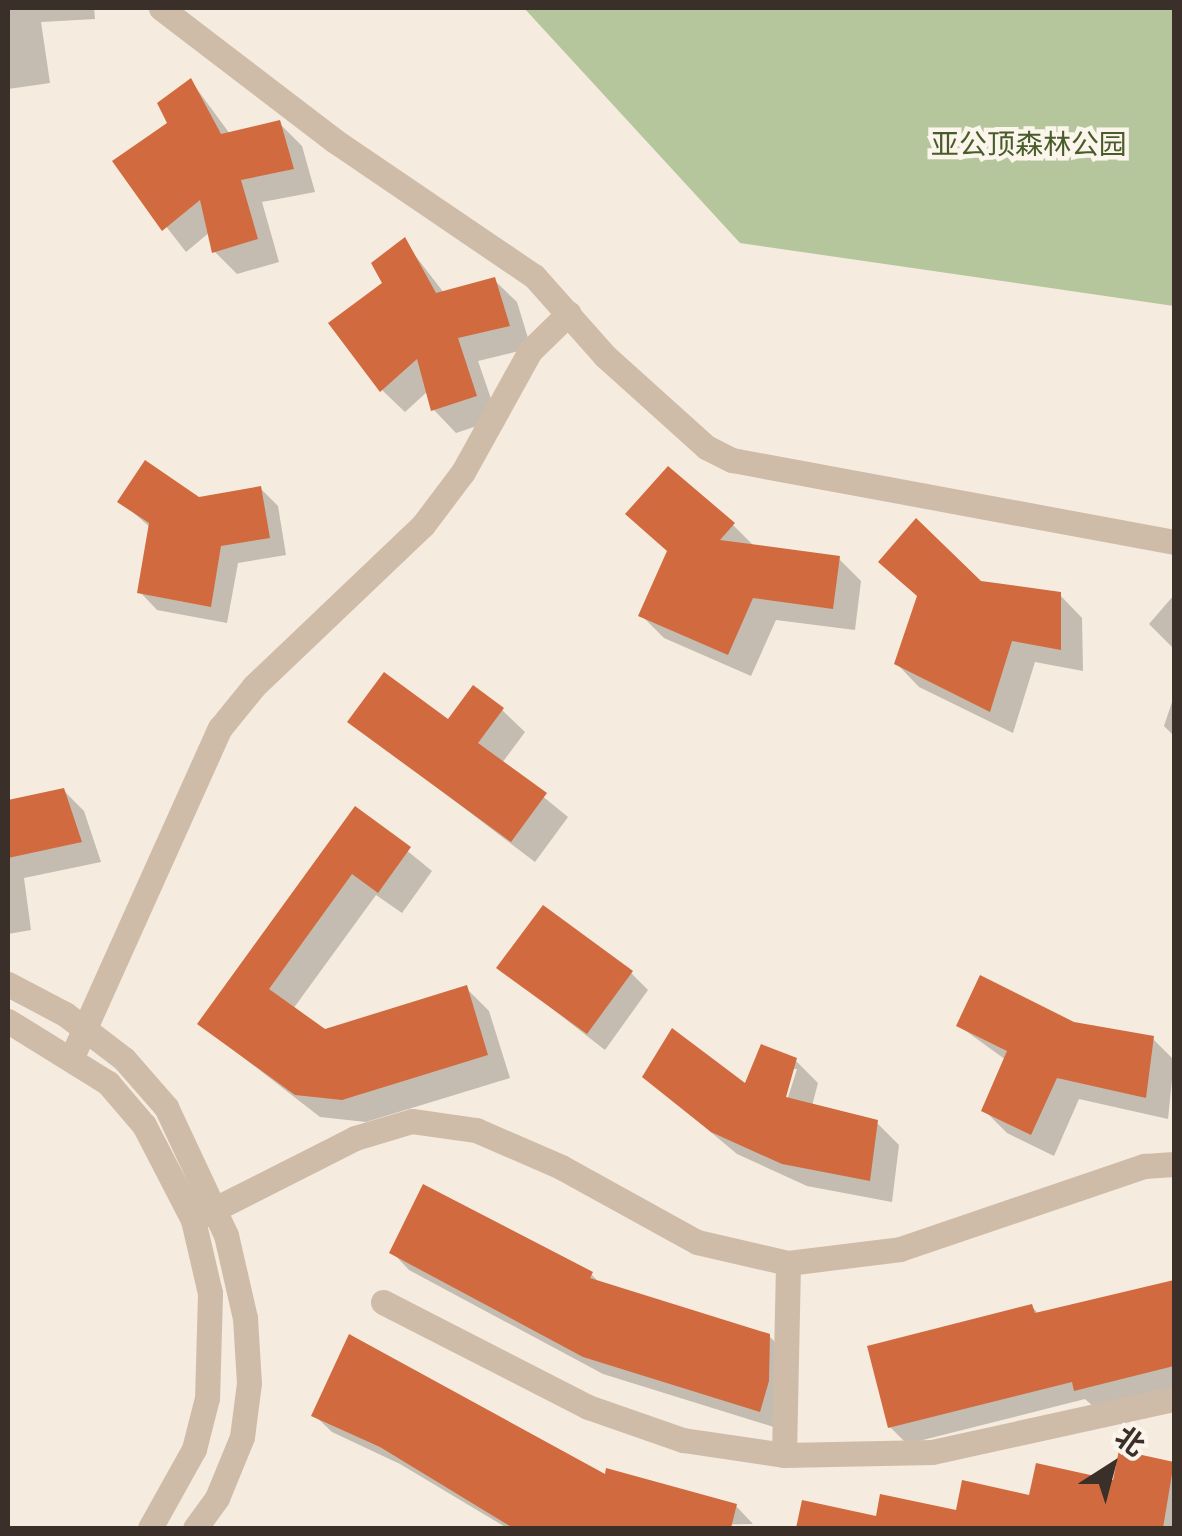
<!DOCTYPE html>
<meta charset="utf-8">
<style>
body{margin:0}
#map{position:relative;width:1182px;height:1536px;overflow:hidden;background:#f5ebde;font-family:Jost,"Noto Sans SC",sans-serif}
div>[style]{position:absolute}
.green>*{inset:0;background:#b5c69c}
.shadow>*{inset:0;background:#0003}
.building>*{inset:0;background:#d16b3f}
.street>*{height:25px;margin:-12.5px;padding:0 12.5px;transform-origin:12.5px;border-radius:12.5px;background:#cfbca8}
span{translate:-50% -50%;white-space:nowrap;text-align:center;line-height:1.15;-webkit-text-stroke:9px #fcf5eb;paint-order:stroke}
.park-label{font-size:28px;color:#475c2a}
.frame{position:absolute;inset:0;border:10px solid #3b3029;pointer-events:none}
.north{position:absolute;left:1062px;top:1416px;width:100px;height:100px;-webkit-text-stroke:8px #fcf5eb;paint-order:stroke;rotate:36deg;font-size:28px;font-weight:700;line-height:40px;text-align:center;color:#3b3029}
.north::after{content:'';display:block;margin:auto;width:35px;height:45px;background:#3b3029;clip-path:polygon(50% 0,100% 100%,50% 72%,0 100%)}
</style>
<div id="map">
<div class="green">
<div style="clip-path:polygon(524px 8px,1174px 8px,1174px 306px,740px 243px)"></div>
</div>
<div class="shadow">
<div style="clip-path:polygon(8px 8px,94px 8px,95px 19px,41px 22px,50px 83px,8px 89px)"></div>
<div style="clip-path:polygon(191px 81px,230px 134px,279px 123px,302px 146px,315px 192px,262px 202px,279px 262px,237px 274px,214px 251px,210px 232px,186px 252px,116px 162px,170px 124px)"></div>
<div style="clip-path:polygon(404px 241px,444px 293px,494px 280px,517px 302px,531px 348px,478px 361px,498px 419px,456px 433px,434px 410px,428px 391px,405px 412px,382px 390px,385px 283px)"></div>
<div style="clip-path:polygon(260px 488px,278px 506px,286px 555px,238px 563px,227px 623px,157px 610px,140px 592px,151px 528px,120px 501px,198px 499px)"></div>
<div style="clip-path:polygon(733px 525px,755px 547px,838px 558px,861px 581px,855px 630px,776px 620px,751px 676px,664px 638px,641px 615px)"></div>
<div style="clip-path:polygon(980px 584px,1060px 595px,1082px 618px,1083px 671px,1035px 662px,1013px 733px,919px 687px,897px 664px)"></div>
<div style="clip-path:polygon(1174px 595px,1174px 649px,1149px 624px)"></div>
<div style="clip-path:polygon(1174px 696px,1174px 736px,1164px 726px)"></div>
<div style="clip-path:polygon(502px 710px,525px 732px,502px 763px,568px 817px,535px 862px,351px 722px,449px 722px)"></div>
<div style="clip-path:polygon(64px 791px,84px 811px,101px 862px,24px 878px,31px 930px,8px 934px,8px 802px)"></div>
<div style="clip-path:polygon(356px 809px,432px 871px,402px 913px,376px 895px,293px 1009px,325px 1032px,466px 988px,489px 1011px,510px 1078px,366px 1122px,320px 1117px,200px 1024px)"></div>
<div style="clip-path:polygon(500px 968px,631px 973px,648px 990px,605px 1050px)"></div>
<div style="clip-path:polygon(1073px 1024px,1153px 1039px,1174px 1060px,1168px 1119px,1079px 1099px,1054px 1156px,1007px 1133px,984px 1110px,1006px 1060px,959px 1026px)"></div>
<div style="clip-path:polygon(evenodd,796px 1061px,818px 1083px,812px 1106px,876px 1122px,899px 1145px,892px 1202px,807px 1186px,737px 1154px,645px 1077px,746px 1087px,796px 1061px,791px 1069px,797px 1069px,784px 1110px,780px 1108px,791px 1069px)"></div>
<div style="clip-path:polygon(392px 1252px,591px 1274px,602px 1285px,769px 1336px,787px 1354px,777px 1428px,603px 1374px,409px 1270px)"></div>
<div style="clip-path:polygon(1174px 1282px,1174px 1388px,1094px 1407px,1085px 1399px,907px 1444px,890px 1427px,1032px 1307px,1040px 1315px)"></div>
<div style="clip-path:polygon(314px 1415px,736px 1506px,753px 1524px,507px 1528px,400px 1464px,332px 1432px)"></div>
<div style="clip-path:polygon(1121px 1453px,1174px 1464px,1174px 1528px,799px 1528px,804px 1503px,878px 1519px,958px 1513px,1115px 1483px)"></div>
</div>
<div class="building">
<div style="clip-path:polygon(191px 78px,221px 134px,280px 120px,294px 169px,241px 180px,258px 239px,212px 253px,200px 200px,162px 231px,112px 161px,167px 123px,157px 103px)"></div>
<div style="clip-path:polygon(405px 237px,436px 293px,495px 277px,510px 326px,458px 338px,477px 396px,431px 411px,417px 359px,380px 392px,328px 323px,382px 283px,371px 263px)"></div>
<div style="clip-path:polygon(145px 460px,199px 497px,261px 486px,270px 538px,221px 546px,211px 607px,137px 593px,149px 523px,117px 502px)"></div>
<div style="clip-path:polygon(668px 466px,735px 523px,720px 540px,840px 556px,833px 609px,753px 598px,728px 655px,638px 616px,667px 551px,625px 514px)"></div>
<div style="clip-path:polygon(916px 518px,981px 581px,1061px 592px,1061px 650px,1012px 641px,990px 712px,894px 664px,917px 596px,878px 562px)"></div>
<div style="clip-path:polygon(384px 672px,448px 719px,473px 685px,504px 708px,478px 743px,547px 793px,511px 842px,347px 722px)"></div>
<div style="clip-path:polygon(64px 788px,82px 842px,8px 858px,8px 800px)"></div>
<div style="clip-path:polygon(355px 806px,411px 847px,378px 893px,352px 874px,269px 989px,325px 1029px,467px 985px,488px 1055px,342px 1100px,295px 1095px,197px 1024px)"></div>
<div style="clip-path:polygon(543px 905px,633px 971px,587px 1034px,496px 968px)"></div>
<div style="clip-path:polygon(980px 975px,1074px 1022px,1154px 1036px,1146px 1098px,1057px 1078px,1031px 1135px,981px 1111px,1007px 1051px,956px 1026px)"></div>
<div style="clip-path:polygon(672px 1028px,745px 1083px,761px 1044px,797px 1058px,786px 1097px,878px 1120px,870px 1181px,782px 1164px,711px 1132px,642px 1077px)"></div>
<div style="clip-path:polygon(423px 1184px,593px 1272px,590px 1278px,770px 1334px,769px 1381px,760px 1412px,583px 1357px,389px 1253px)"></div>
<div style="clip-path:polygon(1174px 1280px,1174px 1366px,1074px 1391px,1072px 1382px,888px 1428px,867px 1346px,1032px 1304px,1035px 1313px)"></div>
<div style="clip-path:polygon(349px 1334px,605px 1474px,606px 1468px,737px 1504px,731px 1528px,513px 1528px,380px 1447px,311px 1416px)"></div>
<div style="clip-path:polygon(1119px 1450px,1174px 1462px,1163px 1528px,796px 1528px,802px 1500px,876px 1516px,880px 1494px,956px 1510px,962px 1480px,1029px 1495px,1036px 1463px,1113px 1480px)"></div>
</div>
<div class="street">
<div style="left:161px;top:8px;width:219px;rotate:37.4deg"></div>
<div style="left:335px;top:141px;width:240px;rotate:34.2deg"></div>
<div style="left:534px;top:276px;width:107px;rotate:48.4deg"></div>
<div style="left:605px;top:356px;width:136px;rotate:42deg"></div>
<div style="left:706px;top:447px;width:29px;rotate:27deg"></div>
<div style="left:732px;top:460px;width:450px;rotate:10.5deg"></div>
<div style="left:8px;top:984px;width:64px;rotate:27.8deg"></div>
<div style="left:65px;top:1014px;width:74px;rotate:37.3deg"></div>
<div style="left:124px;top:1059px;width:64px;rotate:48.8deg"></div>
<div style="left:166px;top:1107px;width:141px;rotate:64.9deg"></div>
<div style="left:226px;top:1235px;width:85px;rotate:77.1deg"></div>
<div style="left:245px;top:1318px;width:65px;rotate:86.5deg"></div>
<div style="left:249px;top:1383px;width:54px;rotate:97.4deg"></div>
<div style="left:242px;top:1437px;width:66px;rotate:112.3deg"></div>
<div style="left:217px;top:1498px;width:37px;rotate:126deg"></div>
<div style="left:8px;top:1021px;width:118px;rotate:31.8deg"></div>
<div style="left:108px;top:1083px;width:55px;rotate:49.4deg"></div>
<div style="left:144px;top:1125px;width:107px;rotate:62.7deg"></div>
<div style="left:193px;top:1220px;width:75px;rotate:76.9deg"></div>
<div style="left:210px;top:1293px;width:105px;rotate:91.6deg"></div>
<div style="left:207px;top:1398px;width:53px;rotate:104.3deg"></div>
<div style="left:194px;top:1449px;width:90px;rotate:119.1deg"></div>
<div style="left:71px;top:1059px;width:363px;rotate:-65.8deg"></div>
<div style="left:220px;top:728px;width:54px;rotate:-51deg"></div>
<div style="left:254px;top:686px;width:233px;rotate:-43.6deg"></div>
<div style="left:423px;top:525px;width:66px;rotate:-53deg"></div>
<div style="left:463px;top:472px;width:138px;rotate:-61deg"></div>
<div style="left:530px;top:351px;width:54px;rotate:-44.3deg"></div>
<div style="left:193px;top:1220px;width:182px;rotate:-26.8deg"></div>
<div style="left:355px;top:1138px;width:59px;rotate:-16.6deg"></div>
<div style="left:412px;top:1121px;width:65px;rotate:8deg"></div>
<div style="left:476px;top:1130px;width:93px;rotate:23.5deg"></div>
<div style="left:561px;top:1167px;width:155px;rotate:28.9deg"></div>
<div style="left:697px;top:1242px;width:93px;rotate:13deg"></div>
<div style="left:788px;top:1263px;width:113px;rotate:-7.1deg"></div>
<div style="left:900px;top:1249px;width:258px;rotate:-18.8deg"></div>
<div style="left:1144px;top:1166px;width:30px;rotate:-4deg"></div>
<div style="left:383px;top:1302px;width:230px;rotate:27.1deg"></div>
<div style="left:588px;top:1407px;width:101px;rotate:19.2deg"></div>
<div style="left:683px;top:1440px;width:102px;rotate:8.4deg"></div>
<div style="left:784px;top:1455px;width:148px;rotate:-1.2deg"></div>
<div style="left:932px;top:1452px;width:248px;rotate:-12.4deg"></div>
<div style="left:784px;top:1455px;width:192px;rotate:-88.8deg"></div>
</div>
<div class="park-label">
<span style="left:1029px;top:145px">亚公顶森林公园</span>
</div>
<div class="frame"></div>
<div class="north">北</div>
</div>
